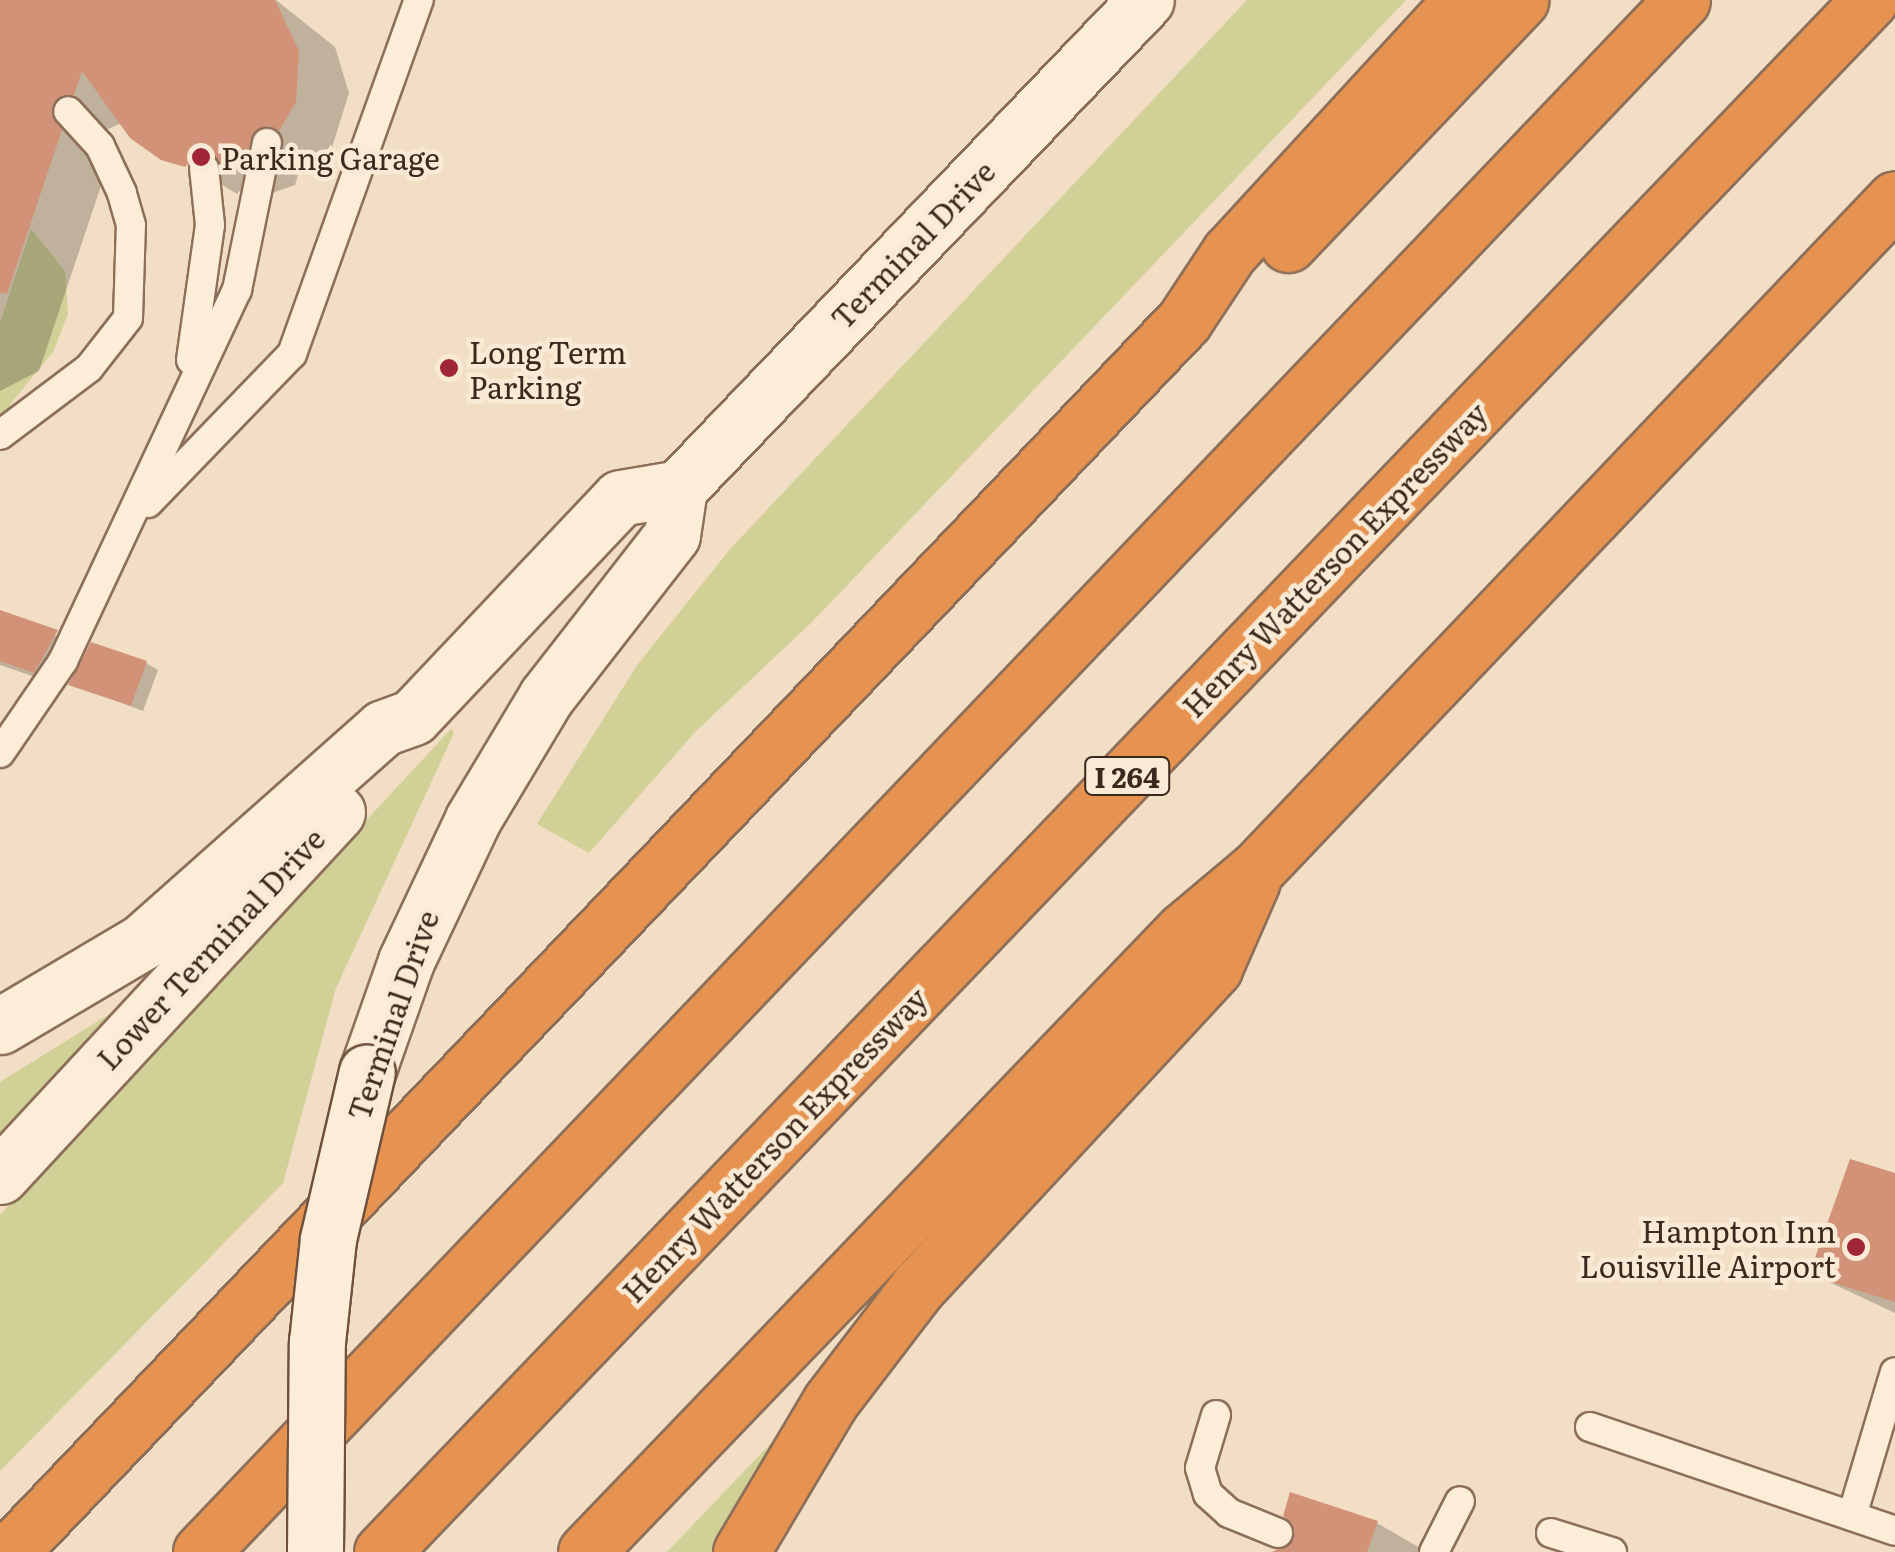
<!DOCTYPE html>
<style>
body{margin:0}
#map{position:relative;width:1895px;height:1552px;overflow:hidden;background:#f1dec4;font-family:Literata,serif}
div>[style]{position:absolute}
.green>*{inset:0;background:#d0d097}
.shadow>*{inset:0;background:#0003}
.building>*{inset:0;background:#d29277}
.roads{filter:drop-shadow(2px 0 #8d6f59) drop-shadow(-2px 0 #8d6f59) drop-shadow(0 2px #8d6f59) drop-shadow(0 -2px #8d6f59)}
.service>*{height:28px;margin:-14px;padding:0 14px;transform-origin:14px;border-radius:14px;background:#fbedd8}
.secondary>*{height:55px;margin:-27.5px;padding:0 27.5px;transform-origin:27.5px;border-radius:27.5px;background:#fbedd8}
.motorway>*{height:55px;margin:-27.5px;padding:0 27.5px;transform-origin:27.5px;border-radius:27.5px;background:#e69250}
.bridges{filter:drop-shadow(2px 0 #6f503c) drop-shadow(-2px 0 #6f503c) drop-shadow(0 2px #6f503c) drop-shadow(0 -2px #6f503c)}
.secondary-bridge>*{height:55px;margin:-27.5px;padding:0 27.5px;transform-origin:27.5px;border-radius:27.5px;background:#fbedd8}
.dots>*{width:28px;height:28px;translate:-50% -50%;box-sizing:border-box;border:5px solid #f8ead4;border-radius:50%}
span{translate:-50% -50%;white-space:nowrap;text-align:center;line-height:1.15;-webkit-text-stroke:9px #f8ead4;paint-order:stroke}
.shield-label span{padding:2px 8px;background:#f8ead4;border:2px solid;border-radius:8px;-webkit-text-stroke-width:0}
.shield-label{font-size:28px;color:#3c291e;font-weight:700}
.poi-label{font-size:30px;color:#3c291e}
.left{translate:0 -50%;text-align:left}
.right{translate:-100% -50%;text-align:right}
.street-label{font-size:30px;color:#3c291e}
</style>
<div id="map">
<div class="green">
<div style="clip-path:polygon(1247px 0,1406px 0,812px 622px,695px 732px,589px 853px,537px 824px,638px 664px,731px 548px)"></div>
<div style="clip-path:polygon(31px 229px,65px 271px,68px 314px,53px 352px,11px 403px,0 435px,0 323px)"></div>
<div style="clip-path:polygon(451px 729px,454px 733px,336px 988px,283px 1183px,0 1471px,0 1215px)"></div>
<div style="clip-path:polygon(124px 1005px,0 1139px,0 1082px)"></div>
<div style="clip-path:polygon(776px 1438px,782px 1444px,717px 1552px,667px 1552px)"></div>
</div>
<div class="shadow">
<div style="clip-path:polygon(0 0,276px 0,335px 47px,349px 93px,329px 157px,303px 158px,295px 185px,272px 193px,250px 180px,237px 194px,122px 123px,99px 133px,110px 159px,39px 371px,0 391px)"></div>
<div style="clip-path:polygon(0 613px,80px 646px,58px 685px,0 665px)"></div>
<div style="clip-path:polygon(146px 663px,158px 670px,143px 711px,71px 684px)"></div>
<div style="clip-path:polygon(1895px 1176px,1895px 1313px,1812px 1274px)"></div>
<div style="clip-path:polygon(1377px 1523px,1427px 1552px,1274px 1552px)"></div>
</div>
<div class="building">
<div style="clip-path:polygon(0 0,275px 0,299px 51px,296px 102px,279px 131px,270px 126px,253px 132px,246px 158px,221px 167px,212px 153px,201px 151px,185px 167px,161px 160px,130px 138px,82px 71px,74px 95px,52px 105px,62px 130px,7px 294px,0 293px)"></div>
<div style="clip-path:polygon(0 610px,58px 630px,34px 673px,0 661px)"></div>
<div style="clip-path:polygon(91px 642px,147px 661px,131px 706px,68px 685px)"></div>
<div style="clip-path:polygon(1850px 1159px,1895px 1173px,1895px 1302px,1809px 1275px)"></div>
<div style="clip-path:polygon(1290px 1492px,1378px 1521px,1367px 1552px,1272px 1552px,1294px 1539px,1292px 1523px,1283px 1516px)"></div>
</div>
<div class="roads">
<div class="service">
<div style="left:191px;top:360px;width:136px;rotate:-82deg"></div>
<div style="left:210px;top:225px;width:57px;rotate:-96deg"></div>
<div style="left:0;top:435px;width:111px;rotate:-37deg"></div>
<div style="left:89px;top:368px;width:63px;rotate:-52deg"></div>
<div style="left:128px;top:318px;width:93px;rotate:-88.2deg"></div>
<div style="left:131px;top:225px;width:33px;rotate:-106deg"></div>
<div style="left:122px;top:193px;width:52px;rotate:-115.1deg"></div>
<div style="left:100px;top:146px;width:47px;rotate:-132.4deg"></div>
<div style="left:148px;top:503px;width:207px;rotate:-46deg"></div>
<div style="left:292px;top:354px;width:376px;rotate:-70.3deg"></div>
<div style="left:0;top:753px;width:112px;rotate:-55.6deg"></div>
<div style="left:63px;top:661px;width:410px;rotate:-64.9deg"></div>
<div style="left:237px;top:290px;width:150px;rotate:-78.5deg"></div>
<div style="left:1216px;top:1415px;width:55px;rotate:106.8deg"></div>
<div style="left:1200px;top:1468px;width:27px;rotate:73deg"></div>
<div style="left:1208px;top:1494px;width:28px;rotate:42deg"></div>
<div style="left:1229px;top:1513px;width:53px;rotate:22.2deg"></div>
<div style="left:1590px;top:1427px;width:322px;rotate:18.8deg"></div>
<div style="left:1852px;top:1516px;width:150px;rotate:-73.4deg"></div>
<div style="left:1551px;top:1533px;width:64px;rotate:17.3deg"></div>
<div style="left:1434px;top:1552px;width:57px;rotate:-63deg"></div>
</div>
<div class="secondary">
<div style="left:0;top:1026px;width:165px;rotate:-30.6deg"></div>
<div style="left:142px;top:942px;width:322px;rotate:-41.6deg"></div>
<div style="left:383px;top:728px;width:32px;rotate:-20deg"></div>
<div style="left:413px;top:717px;width:301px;rotate:-46.6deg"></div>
<div style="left:620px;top:498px;width:60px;rotate:-9.6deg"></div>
<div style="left:367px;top:1072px;width:118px;rotate:-70.6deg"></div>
<div style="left:406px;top:961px;width:157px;rotate:-64.7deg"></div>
<div style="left:473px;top:819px;width:142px;rotate:-59.1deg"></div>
<div style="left:546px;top:697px;width:205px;rotate:-52.1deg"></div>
<div style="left:672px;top:535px;width:48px;rotate:-81.5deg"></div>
<div style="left:679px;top:488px;width:675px;rotate:-46.26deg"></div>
<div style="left:0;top:1176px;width:496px;rotate:-47.2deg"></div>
</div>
<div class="motorway">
<div style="left:1288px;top:244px;width:337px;rotate:-46.4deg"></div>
<div style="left:10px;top:1552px;width:1701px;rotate:-46.36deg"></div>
<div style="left:1184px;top:321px;width:82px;rotate:-56.5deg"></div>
<div style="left:1229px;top:253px;width:344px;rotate:-47.4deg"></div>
<div style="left:201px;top:1552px;width:2145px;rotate:-46.34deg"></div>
<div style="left:382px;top:1552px;width:2150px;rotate:-46.21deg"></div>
<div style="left:586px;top:1552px;width:861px;rotate:-46.13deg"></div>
<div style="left:1183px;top:931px;width:97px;rotate:-40deg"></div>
<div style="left:1257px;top:869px;width:925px;rotate:-46.4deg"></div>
<div style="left:741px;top:1552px;width:174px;rotate:-59.3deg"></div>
<div style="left:830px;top:1402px;width:145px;rotate:-52.6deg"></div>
<div style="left:918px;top:1287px;width:435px;rotate:-47.1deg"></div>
<div style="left:1214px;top:968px;width:95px;rotate:-66.4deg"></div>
</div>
</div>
<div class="bridges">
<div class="secondary-bridge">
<div style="left:315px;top:1552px;width:210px;rotate:-89.5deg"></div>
<div style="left:317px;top:1342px;width:104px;rotate:-83.9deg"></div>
<div style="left:328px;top:1239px;width:171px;rotate:-76.9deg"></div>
</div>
</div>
<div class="dots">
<div style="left:201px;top:157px;background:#a12534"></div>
<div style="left:449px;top:368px;background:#a12534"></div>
<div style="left:1856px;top:1247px;background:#a12534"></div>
</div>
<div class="shield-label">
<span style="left:1127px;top:776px">I 264</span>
</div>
<div class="poi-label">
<span class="left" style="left:221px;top:157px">Parking Garage</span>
<span class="left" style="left:469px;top:368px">Long Term<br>Parking</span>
<span class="right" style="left:1836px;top:1247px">Hampton Inn<br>Louisville Airport</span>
</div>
<div class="street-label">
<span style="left:912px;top:244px;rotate:-46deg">Terminal Drive</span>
<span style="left:1334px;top:559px;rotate:-46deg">Henry Watterson Expressway</span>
<span style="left:210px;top:948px;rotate:-47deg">Lower Terminal Drive</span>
<span style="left:392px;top:1015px;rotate:-71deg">Terminal Drive</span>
<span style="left:774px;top:1144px;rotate:-46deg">Henry Watterson Expressway</span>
</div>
</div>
